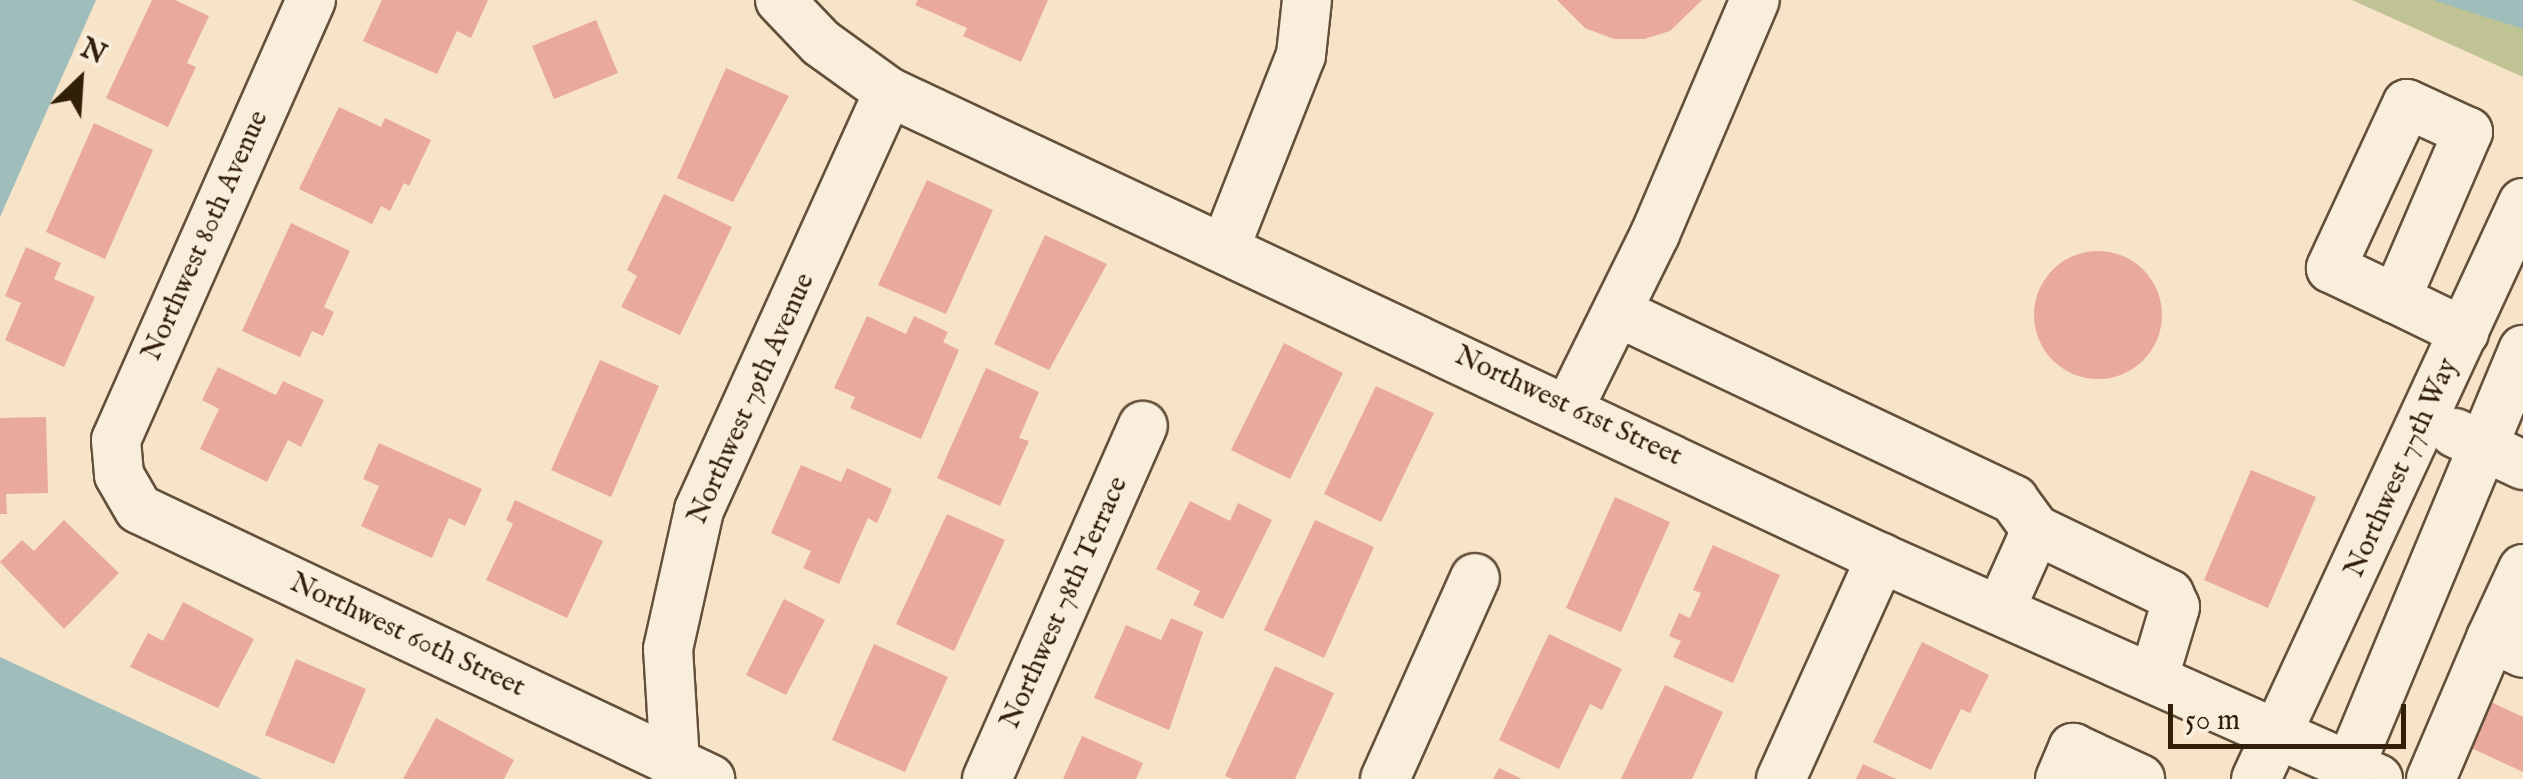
<!DOCTYPE html>
<style>
body{margin:0}
#map{position:relative;width:2523px;height:779px;overflow:hidden;background:#f6e3c8;font-family:"IM FELL English",serif}
div>[style]{position:absolute}
.green>*{inset:0;background:#c0c393}
.water>*{inset:0;background:#9ebdbb}
.building>*{inset:0;background:#eaa99d}
.round{border-radius:50%}
.roads{filter:drop-shadow(2px 0 #63503a) drop-shadow(-2px 0 #63503a) drop-shadow(0 2px #63503a) drop-shadow(0 -2px #63503a)}
.minor>*{height:48px;margin:-24px;padding:0 24px;transform-origin:24px;border-radius:24px;background:#f9eddb}
span{translate:-50% -50%;white-space:nowrap;text-align:center;line-height:1.15;-webkit-text-stroke:8px #f9eddb;paint-order:stroke}
.street-label{font-size:28px;color:#321f0a}
.north{position:absolute;left:30px;top:30px;width:100px;height:100px;-webkit-text-stroke:8px #f9eddb;paint-order:stroke;rotate:25deg;font-size:28px;font-weight:700;line-height:40px;text-align:center;color:#321f0a}
.north::after{content:'';display:block;margin:auto;width:35px;height:45px;background:#321f0a;clip-path:polygon(50% 0,100% 100%,50% 72%,0 100%)}
.scale{position:absolute;left:2168px;top:704px;width:238px;height:45px;box-sizing:border-box;border:5px solid #321f0a;border-top:0;padding-left:12px;font-size:30px;line-height:35px;white-space:nowrap;color:#321f0a;-webkit-text-stroke:8px #f9eddb;paint-order:stroke}
</style>
<div id="map">
<div class="green">
<div style="clip-path:polygon(2352px 0,2523px 0,2523px 77px)"></div>
</div>
<div class="water">
<div style="clip-path:polygon(0 0,96px 0,0 217px)"></div>
<div style="clip-path:polygon(2433px 0,2523px 0,2523px 29px)"></div>
<div style="clip-path:polygon(0 657px,262px 779px,0 779px)"></div>
</div>
<div class="building">
<div style="clip-path:polygon(152px 0,175px 0,209px 16px,187px 63px,196px 67px,168px 127px,106px 98px)"></div>
<div style="clip-path:polygon(382px 0,488px 0,471px 38px,457px 31px,437px 74px,363px 41px)"></div>
<div style="clip-path:polygon(918px 0,1048px 0,1021px 62px,963px 36px,967px 28px,915px 5px)"></div>
<div style="clip-path:polygon(1557px 0,1702px 0,1670px 31px,1644px 39px,1614px 39px,1585px 28px)"></div>
<div style="clip-path:polygon(596px 20px,618px 73px,554px 99px,532px 46px)"></div>
<div style="clip-path:polygon(726px 68px,789px 96px,733px 202px,677px 178px)"></div>
<div style="clip-path:polygon(339px 107px,381px 127px,385px 118px,431px 140px,409px 186px,404px 183px,390px 211px,381px 206px,372px 224px,299px 189px)"></div>
<div style="clip-path:polygon(94px 123px,153px 150px,105px 259px,46px 232px)"></div>
<div style="clip-path:polygon(927px 180px,993px 210px,946px 314px,878px 285px)"></div>
<div style="clip-path:polygon(664px 194px,732px 227px,680px 335px,621px 307px,637px 276px,627px 270px)"></div>
<div style="clip-path:polygon(291px 223px,350px 251px,324px 307px,334px 312px,323px 336px,312px 331px,300px 357px,242px 331px)"></div>
<div style="clip-path:polygon(1045px 235px,1107px 264px,1049px 370px,994px 344px)"></div>
<div style="clip-path:polygon(26px 247px,61px 263px,54px 279px,95px 297px,64px 367px,5px 340px,21px 303px,5px 296px)"></div>
<div class="round" style="left:2034px;top:251px;width:128px;height:128px"></div>
<div style="clip-path:polygon(867px 316px,906px 334px,914px 316px,948px 332px,943px 342px,959px 350px,921px 439px,850px 408px,855px 397px,834px 388px)"></div>
<div style="clip-path:polygon(1284px 343px,1343px 373px,1290px 479px,1231px 450px)"></div>
<div style="clip-path:polygon(600px 360px,659px 386px,611px 497px,551px 470px)"></div>
<div style="clip-path:polygon(218px 367px,276px 395px,283px 381px,324px 400px,301px 447px,288px 440px,267px 482px,200px 449px,219px 409px,202px 400px)"></div>
<div style="clip-path:polygon(986px 368px,1039px 392px,1019px 438px,1029px 441px,1000px 506px,937px 478px)"></div>
<div style="clip-path:polygon(1376px 386px,1434px 413px,1381px 522px,1324px 494px)"></div>
<div style="clip-path:polygon(46px 417px,48px 493px,6px 494px,7px 514px,0 514px,0 418px)"></div>
<div style="clip-path:polygon(379px 443px,482px 489px,465px 526px,449px 518px,432px 558px,361px 526px,379px 486px,363px 479px)"></div>
<div style="clip-path:polygon(801px 465px,841px 482px,847px 468px,892px 489px,877px 523px,868px 518px,839px 584px,803px 568px,811px 551px,771px 533px)"></div>
<div style="clip-path:polygon(2251px 470px,2316px 497px,2268px 608px,2204px 580px)"></div>
<div style="clip-path:polygon(1615px 497px,1670px 522px,1621px 632px,1566px 608px)"></div>
<div style="clip-path:polygon(515px 500px,603px 541px,567px 618px,486px 580px,513px 524px,506px 520px)"></div>
<div style="clip-path:polygon(1190px 501px,1230px 521px,1238px 503px,1272px 520px,1223px 619px,1193px 605px,1200px 591px,1156px 569px)"></div>
<div style="clip-path:polygon(947px 514px,1005px 540px,954px 651px,896px 624px)"></div>
<div style="clip-path:polygon(64px 520px,119px 573px,64px 629px,0 562px,22px 540px,34px 551px)"></div>
<div style="clip-path:polygon(1315px 520px,1374px 547px,1324px 658px,1264px 630px)"></div>
<div style="clip-path:polygon(1713px 545px,1780px 575px,1733px 683px,1673px 657px,1681px 641px,1669px 636px,1679px 613px,1690px 618px,1701px 593px,1693px 590px)"></div>
<div style="clip-path:polygon(784px 599px,825px 620px,786px 695px,746px 675px)"></div>
<div style="clip-path:polygon(183px 602px,254px 639px,218px 708px,130px 667px,148px 633px,163px 641px)"></div>
<div style="clip-path:polygon(1171px 618px,1203px 632px,1169px 730px,1094px 698px,1126px 625px,1161px 640px)"></div>
<div style="clip-path:polygon(1549px 634px,1622px 669px,1602px 710px,1590px 704px,1559px 769px,1499px 740px)"></div>
<div style="clip-path:polygon(1922px 642px,1989px 675px,1970px 713px,1961px 709px,1931px 770px,1873px 742px)"></div>
<div style="clip-path:polygon(874px 644px,948px 677px,905px 772px,832px 740px)"></div>
<div style="clip-path:polygon(296px 659px,366px 689px,334px 764px,265px 735px)"></div>
<div style="clip-path:polygon(1275px 666px,1334px 693px,1295px 779px,1232px 779px,1225px 776px)"></div>
<div style="clip-path:polygon(1665px 685px,1723px 712px,1692px 779px,1621px 779px)"></div>
<div style="clip-path:polygon(2491px 702px,2523px 717px,2523px 772px,2469px 747px)"></div>
<div style="clip-path:polygon(436px 718px,514px 760px,504px 779px,403px 779px)"></div>
<div style="clip-path:polygon(1082px 736px,1143px 763px,1136px 779px,1063px 779px)"></div>
<div style="clip-path:polygon(1863px 764px,1896px 779px,1856px 779px)"></div>
<div style="clip-path:polygon(1499px 768px,1522px 779px,1493px 779px)"></div>
</div>
<div class="roads">
<div class="minor">
<div style="left:311px;top:0;width:481px;rotate:113.9deg"></div>
<div style="left:116px;top:440px;width:35px;rotate:85deg"></div>
<div style="left:119px;top:475px;width:39px;rotate:60deg"></div>
<div style="left:139px;top:509px;width:632px;rotate:25.31deg"></div>
<div style="left:780px;top:0;width:59px;rotate:46.4deg"></div>
<div style="left:821px;top:43px;width:84px;rotate:35.8deg"></div>
<div style="left:889px;top:92px;width:1096px;rotate:25.16deg"></div>
<div style="left:1881px;top:558px;width:544px;rotate:23.97deg"></div>
<div style="left:1225px;top:248px;width:207px;rotate:-68.5deg"></div>
<div style="left:1301px;top:55px;width:55px;rotate:-83.8deg"></div>
<div style="left:2396px;top:299px;width:182px;rotate:-66.7deg"></div>
<div style="left:2468px;top:132px;width:67px;rotate:-155.3deg"></div>
<div style="left:2407px;top:104px;width:181px;rotate:114.9deg"></div>
<div style="left:2331px;top:268px;width:72px;rotate:25.5deg"></div>
<div style="left:2396px;top:299px;width:76px;rotate:25.9deg"></div>
<div style="left:1617px;top:312px;width:439px;rotate:25.3deg"></div>
<div style="left:2014px;top:500px;width:37px;rotate:54deg"></div>
<div style="left:2036px;top:530px;width:148px;rotate:25.7deg"></div>
<div style="left:2169px;top:594px;width:14px;rotate:65deg"></div>
<div style="left:2175px;top:607px;width:73px;rotate:106.7deg"></div>
<div style="left:1570px;top:406px;width:192px;rotate:-63.7deg"></div>
<div style="left:1655px;top:234px;width:254px;rotate:-66.9deg"></div>
<div style="left:2455px;top:433px;width:75px;rotate:25.2deg"></div>
<div style="left:2000px;top:610px;width:88px;rotate:-65.8deg"></div>
<div style="left:2491px;top:638px;width:76px;rotate:-65.1deg"></div>
<div style="left:2350px;top:766px;width:451px;rotate:-67.4deg"></div>
<div style="left:676px;top:779px;width:130px;rotate:-93.5deg"></div>
<div style="left:668px;top:649px;width:142px;rotate:-77.4deg"></div>
<div style="left:699px;top:510px;width:459px;rotate:-65.6deg"></div>
<div style="left:987px;top:779px;width:386px;rotate:-66.2deg"></div>
<div style="left:1385px;top:779px;width:220px;rotate:-65.9deg"></div>
<div style="left:1781px;top:779px;width:243px;rotate:-65.7deg"></div>
<div style="left:2060px;top:779px;width:34px;rotate:-67deg"></div>
<div style="left:2073px;top:748px;width:74px;rotate:24.8deg"></div>
<div style="left:2256px;top:779px;width:635px;rotate:-65.13deg"></div>
<div style="left:2431px;top:779px;width:153px;rotate:-66.9deg"></div>
<div style="left:2491px;top:638px;width:35px;rotate:25deg"></div>
</div>
</div>
<div class="street-label">
<span style="left:206px;top:236px;rotate:-66deg">Northwest 80th Avenue</span>
<span style="left:752px;top:399px;rotate:-66deg">Northwest 79th Avenue</span>
<span style="left:1568px;top:407px;rotate:25deg">Northwest 61st Street</span>
<span style="left:2402px;top:468px;rotate:-66deg">Northwest 77th Way</span>
<span style="left:1065px;top:603px;rotate:-66deg">Northwest 78th Terrace</span>
<span style="left:407px;top:636px;rotate:25deg">Northwest 60th Street</span>
</div>
<div class="north">N</div>
<div class="scale">50 m</div>
</div>
